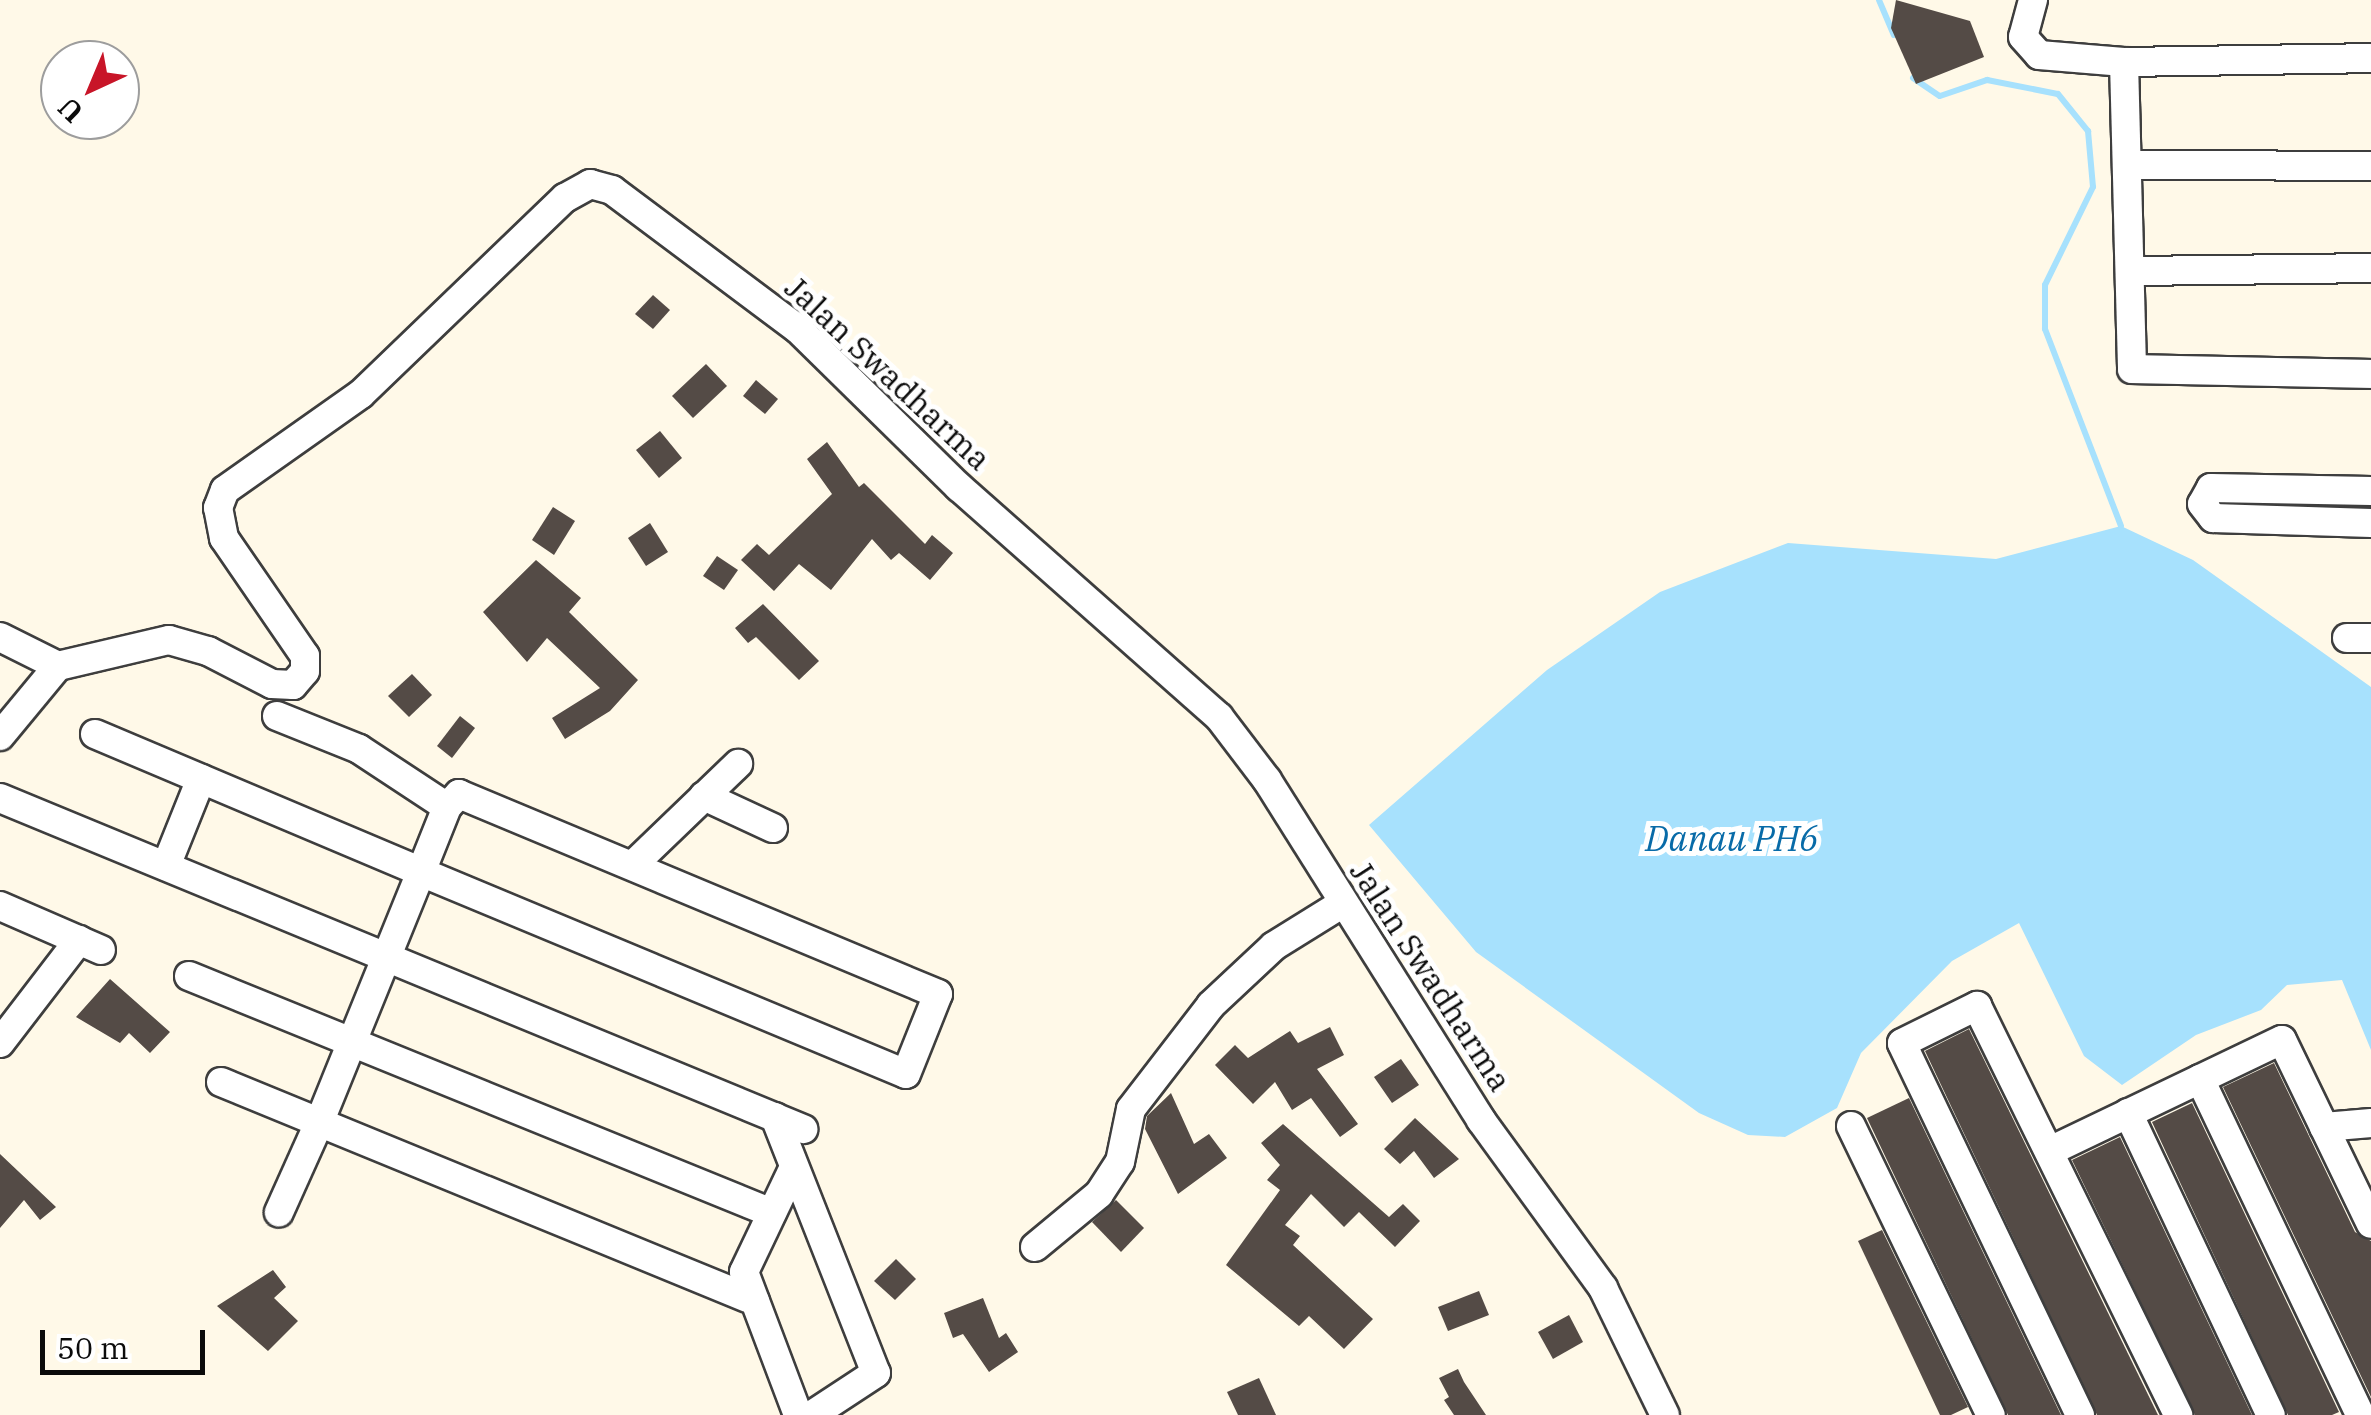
<!DOCTYPE html>
<style>
body{margin:0}
#map{position:relative;width:2371px;height:1415px;overflow:hidden;background:#fff9e8;font-family:"IBM Plex Serif",serif}
div>[style]{position:absolute}
.water>*{inset:0;background:#a7e1fd}
.stream>*{height:6px;margin:-3px;padding:0 3px;transform-origin:3px;border-radius:3px;background:#a7e1fd}
.building>*{inset:0;background:#544b46}
.roads{filter:drop-shadow(2px 0 #3e3e3e) drop-shadow(-2px 0 #3e3e3e) drop-shadow(0 2px #3e3e3e) drop-shadow(0 -2px #3e3e3e)}
.minor>*{height:28px;margin:-14px;padding:0 14px;transform-origin:14px;border-radius:14px;background:#fff}
span{translate:-50% -50%;white-space:nowrap;text-align:center;line-height:1.15;-webkit-text-stroke:10px #fff;paint-order:stroke}
.street-label{font-size:32px;color:#0b0b0b}
.water-label{font-size:35px;color:#086ba8;font-style:italic}
.north{position:absolute;left:40px;top:40px;width:100px;height:100px;box-sizing:border-box;background:#fff;border:2px solid #9d9d9d;border-radius:50%;rotate:224deg;font-size:28px;font-weight:700;line-height:40px;text-align:center;color:#0b0b0b}
.north::after{content:'';display:block;margin:auto;width:35px;height:45px;background:#c81528;clip-path:polygon(50% 0,100% 100%,50% 72%,0 100%)}
.scale{position:absolute;left:40px;top:1330px;width:165px;height:45px;box-sizing:border-box;border:5px solid #0b0b0b;border-top:0;padding-left:12px;font-size:30px;line-height:35px;white-space:nowrap;color:#0b0b0b;-webkit-text-stroke:8px #fff;paint-order:stroke}
</style>
<div id="map">
<div class="water">
<div style="clip-path:polygon(2121px 526px,2193px 560px,2371px 687px,2371px 1050px,2342px 980px,2287px 985px,2261px 1010px,2196px 1035px,2122px 1085px,2084px 1056px,2019px 923px,1952px 961px,1861px 1053px,1837px 1108px,1785px 1137px,1748px 1135px,1699px 1113px,1476px 952px,1369px 825px,1547px 670px,1660px 592px,1788px 543px,1996px 559px)"></div>
</div>
<div class="stream">
<div style="left:1879px;top:0;width:38px;rotate:67deg"></div>
<div style="left:1913px;top:78px;width:32px;rotate:34deg"></div>
<div style="left:1940px;top:96px;width:50px;rotate:-18.8deg"></div>
<div style="left:1987px;top:80px;width:72px;rotate:11.2deg"></div>
<div style="left:2058px;top:94px;width:48px;rotate:51deg"></div>
<div style="left:2088px;top:131px;width:56px;rotate:84.9deg"></div>
<div style="left:2093px;top:187px;width:109px;rotate:116.1deg"></div>
<div style="left:2045px;top:285px;width:44px;rotate:90deg"></div>
<div style="left:2045px;top:329px;width:211px;rotate:68.9deg"></div>
</div>
<div class="building">
<div style="clip-path:polygon(1896px 0,1970px 21px,1984px 57px,1916px 84px,1891px 28px)"></div>
<div style="clip-path:polygon(653px 295px,670px 310px,653px 329px,635px 314px)"></div>
<div style="clip-path:polygon(706px 364px,727px 386px,693px 418px,672px 396px)"></div>
<div style="clip-path:polygon(756px 380px,778px 399px,765px 414px,743px 396px)"></div>
<div style="clip-path:polygon(660px 431px,682px 458px,659px 478px,636px 450px)"></div>
<div style="clip-path:polygon(827px 442px,859px 487px,864px 483px,925px 544px,932px 535px,953px 553px,930px 580px,899px 553px,891px 560px,872px 539px,831px 590px,799px 564px,774px 591px,741px 560px,757px 544px,769px 555px,832px 494px,807px 459px)"></div>
<div style="clip-path:polygon(553px 507px,575px 521px,554px 555px,532px 540px)"></div>
<div style="clip-path:polygon(650px 523px,668px 552px,646px 566px,628px 538px)"></div>
<div style="clip-path:polygon(717px 556px,738px 570px,724px 590px,703px 576px)"></div>
<div style="clip-path:polygon(536px 560px,581px 598px,569px 612px,638px 680px,610px 711px,565px 739px,552px 718px,600px 688px,547px 638px,527px 662px,483px 612px)"></div>
<div style="clip-path:polygon(763px 604px,819px 661px,799px 680px,756px 637px,748px 643px,735px 628px)"></div>
<div style="clip-path:polygon(412px 674px,432px 695px,409px 717px,388px 696px)"></div>
<div style="clip-path:polygon(460px 716px,475px 728px,452px 758px,437px 746px)"></div>
<div style="clip-path:polygon(110px 979px,170px 1032px,150px 1053px,129px 1033px,120px 1043px,76px 1017px)"></div>
<div style="clip-path:polygon(1330px 1027px,1344px 1055px,1317px 1069px,1358px 1124px,1340px 1137px,1311px 1098px,1292px 1110px,1275px 1082px,1253px 1104px,1215px 1065px,1235px 1045px,1248px 1058px,1290px 1031px,1298px 1043px)"></div>
<div style="clip-path:polygon(1969px 1029px,2158px 1415px,2097px 1415px,1925px 1051px)"></div>
<div style="clip-path:polygon(1401px 1059px,1419px 1085px,1392px 1103px,1374px 1077px)"></div>
<div style="clip-path:polygon(2274px 1063px,2355px 1232px,2371px 1241px,2371px 1397px,2223px 1087px)"></div>
<div style="clip-path:polygon(1171px 1093px,1194px 1144px,1209px 1134px,1227px 1158px,1178px 1194px,1145px 1129px,1147px 1116px)"></div>
<div style="clip-path:polygon(1909px 1098px,2061px 1415px,2008px 1415px,1867px 1118px)"></div>
<div style="clip-path:polygon(2192px 1103px,2339px 1412px,2332px 1415px,2288px 1415px,2152px 1122px)"></div>
<div style="clip-path:polygon(1415px 1118px,1459px 1159px,1434px 1178px,1414px 1151px,1400px 1164px,1384px 1149px)"></div>
<div style="clip-path:polygon(1283px 1124px,1389px 1217px,1403px 1204px,1420px 1221px,1395px 1247px,1359px 1212px,1344px 1227px,1311px 1194px,1285px 1225px,1300px 1236px,1293px 1245px,1373px 1319px,1344px 1349px,1309px 1316px,1299px 1326px,1226px 1265px,1280px 1190px,1267px 1180px,1280px 1165px,1261px 1143px)"></div>
<div style="clip-path:polygon(2120px 1137px,2252px 1415px,2195px 1415px,2072px 1160px)"></div>
<div style="clip-path:polygon(0 1154px,56px 1207px,40px 1220px,24px 1200px,0 1228px)"></div>
<div style="clip-path:polygon(1116px 1200px,1144px 1228px,1121px 1252px,1092px 1222px)"></div>
<div style="clip-path:polygon(1882px 1230px,1968px 1407px,1951px 1415px,1940px 1415px,1858px 1241px)"></div>
<div style="clip-path:polygon(896px 1259px,916px 1279px,895px 1300px,874px 1281px)"></div>
<div style="clip-path:polygon(273px 1270px,286px 1287px,274px 1298px,298px 1321px,268px 1351px,217px 1306px)"></div>
<div style="clip-path:polygon(1479px 1291px,1489px 1315px,1448px 1331px,1438px 1307px)"></div>
<div style="clip-path:polygon(983px 1298px,999px 1338px,1006px 1333px,1018px 1352px,989px 1372px,963px 1334px,953px 1338px,944px 1313px)"></div>
<div style="clip-path:polygon(1569px 1315px,1583px 1342px,1553px 1359px,1538px 1332px)"></div>
<div style="clip-path:polygon(1458px 1369px,1464px 1382px,1486px 1415px,1454px 1415px,1444px 1400px,1449px 1397px,1439px 1378px)"></div>
<div style="clip-path:polygon(1259px 1378px,1276px 1415px,1238px 1415px,1227px 1392px)"></div>
</div>
<div class="roads">
<div class="minor">
<div style="left:2033px;top:0;width:38px;rotate:105deg"></div>
<div style="left:2023px;top:37px;width:24px;rotate:48deg"></div>
<div style="left:2039px;top:55px;width:85px;rotate:4.7deg"></div>
<div style="left:2124px;top:62px;width:247px;rotate:-0.9deg"></div>
<div style="left:2124px;top:62px;width:307px;rotate:88.5deg"></div>
<div style="left:2132px;top:369px;width:239px;rotate:1.2deg"></div>
<div style="left:2131px;top:165px;width:240px;rotate:0.2deg"></div>
<div style="left:2132px;top:271px;width:239px;rotate:-0.7deg"></div>
<div style="left:2371px;top:491px;width:160px;rotate:-178.9deg"></div>
<div style="left:2211px;top:488px;width:18px;rotate:119deg"></div>
<div style="left:2202px;top:504px;width:18px;rotate:52deg"></div>
<div style="left:2213px;top:518px;width:158px;rotate:1.8deg"></div>
<div style="left:0;top:637px;width:65px;rotate:26.6deg"></div>
<div style="left:58px;top:666px;width:114px;rotate:-13.2deg"></div>
<div style="left:169px;top:640px;width:41px;rotate:15.8deg"></div>
<div style="left:208px;top:651px;width:72px;rotate:27.3deg"></div>
<div style="left:272px;top:684px;width:21px;rotate:3deg"></div>
<div style="left:293px;top:685px;width:18px;rotate:-49deg"></div>
<div style="left:305px;top:671px;width:15px;rotate:-90deg"></div>
<div style="left:305px;top:656px;width:143px;rotate:-124.5deg"></div>
<div style="left:224px;top:538px;width:31px;rotate:-101deg"></div>
<div style="left:218px;top:508px;width:19px;rotate:-69deg"></div>
<div style="left:225px;top:490px;width:166px;rotate:-35.2deg"></div>
<div style="left:361px;top:394px;width:283px;rotate:-43.9deg"></div>
<div style="left:565px;top:198px;width:29px;rotate:-29deg"></div>
<div style="left:590px;top:184px;width:23px;rotate:15deg"></div>
<div style="left:612px;top:190px;width:232px;rotate:36.8deg"></div>
<div style="left:798px;top:329px;width:226px;rotate:44.5deg"></div>
<div style="left:959px;top:487px;width:347px;rotate:41.5deg"></div>
<div style="left:1219px;top:717px;width:79px;rotate:52.7deg"></div>
<div style="left:1267px;top:780px;width:402px;rotate:57.8deg"></div>
<div style="left:1481px;top:1120px;width:208px;rotate:54deg"></div>
<div style="left:1603px;top:1288px;width:141px;rotate:64deg"></div>
<div style="left:2347px;top:638px;width:24px"></div>
<div style="left:277px;top:716px;width:88px;rotate:21.9deg"></div>
<div style="left:359px;top:749px;width:105px;rotate:33.4deg"></div>
<div style="left:95px;top:734px;width:354px;rotate:22.9deg"></div>
<div style="left:421px;top:872px;width:525px;rotate:22.61deg"></div>
<div style="left:906px;top:1074px;width:86px;rotate:-68.2deg"></div>
<div style="left:938px;top:994px;width:519px;rotate:-157.34deg"></div>
<div style="left:459px;top:794px;width:18px;rotate:133deg"></div>
<div style="left:447px;top:807px;width:70px;rotate:111.8deg"></div>
<div style="left:421px;top:872px;width:271px;rotate:112.1deg"></div>
<div style="left:319px;top:1123px;width:98px;rotate:114.2deg"></div>
<div style="left:0;top:736px;width:91px;rotate:-50.4deg"></div>
<div style="left:704px;top:796px;width:76px;rotate:24.9deg"></div>
<div style="left:0;top:798px;width:869px;rotate:22.4deg"></div>
<div style="left:633px;top:865px;width:146px;rotate:-43.9deg"></div>
<div style="left:166px;top:866px;width:94px;rotate:-68.1deg"></div>
<div style="left:0;top:906px;width:110px;rotate:23.5deg"></div>
<div style="left:189px;top:976px;width:629px;rotate:22.12deg"></div>
<div style="left:0;top:1043px;width:130px;rotate:-52.5deg"></div>
<div style="left:2200px;top:1079px;width:372px;rotate:64.5deg"></div>
<div style="left:221px;top:1082px;width:577px;rotate:22.3deg"></div>
<div style="left:2128px;top:1113px;width:334px;rotate:64.7deg"></div>
<div style="left:775px;top:1117px;width:275px;rotate:68.5deg"></div>
<div style="left:876px;top:1373px;width:77px;rotate:146.7deg"></div>
<div style="left:1851px;top:1126px;width:321px;rotate:64.2deg"></div>
<div style="left:2324px;top:1127px;width:47px;rotate:-4.9deg"></div>
<div style="left:2050px;top:1151px;width:257px;rotate:-25.6deg"></div>
<div style="left:2282px;top:1040px;width:204px;rotate:64.2deg"></div>
<div style="left:794px;top:1167px;width:116px;rotate:115.5deg"></div>
<div style="left:744px;top:1272px;width:153px;rotate:69.3deg"></div>
<div style="left:1035px;top:1247px;width:83px;rotate:-39.6deg"></div>
<div style="left:1099px;top:1194px;width:38px;rotate:-57deg"></div>
<div style="left:1120px;top:1162px;width:54px;rotate:-78.3deg"></div>
<div style="left:1131px;top:1109px;width:131px;rotate:-52.4deg"></div>
<div style="left:1211px;top:1005px;width:86px;rotate:-43.1deg"></div>
<div style="left:1274px;top:946px;width:81px;rotate:-31.9deg"></div>
<div style="left:2080px;top:1415px;width:412px;rotate:-115.6deg"></div>
<div style="left:1902px;top:1043px;width:84px;rotate:-26.3deg"></div>
<div style="left:1977px;top:1006px;width:456px;rotate:63.8deg"></div>
</div>
</div>
<div class="street-label">
<span style="left:888px;top:373px;rotate:43deg">Jalan Swadharma</span>
<span style="left:1431px;top:976px;rotate:57deg">Jalan Swadharma</span>
</div>
<div class="water-label">
<span style="left:1732px;top:838px">Danau PH6</span>
</div>
<div class="north">U</div>
<div class="scale">50 m</div>
</div>
